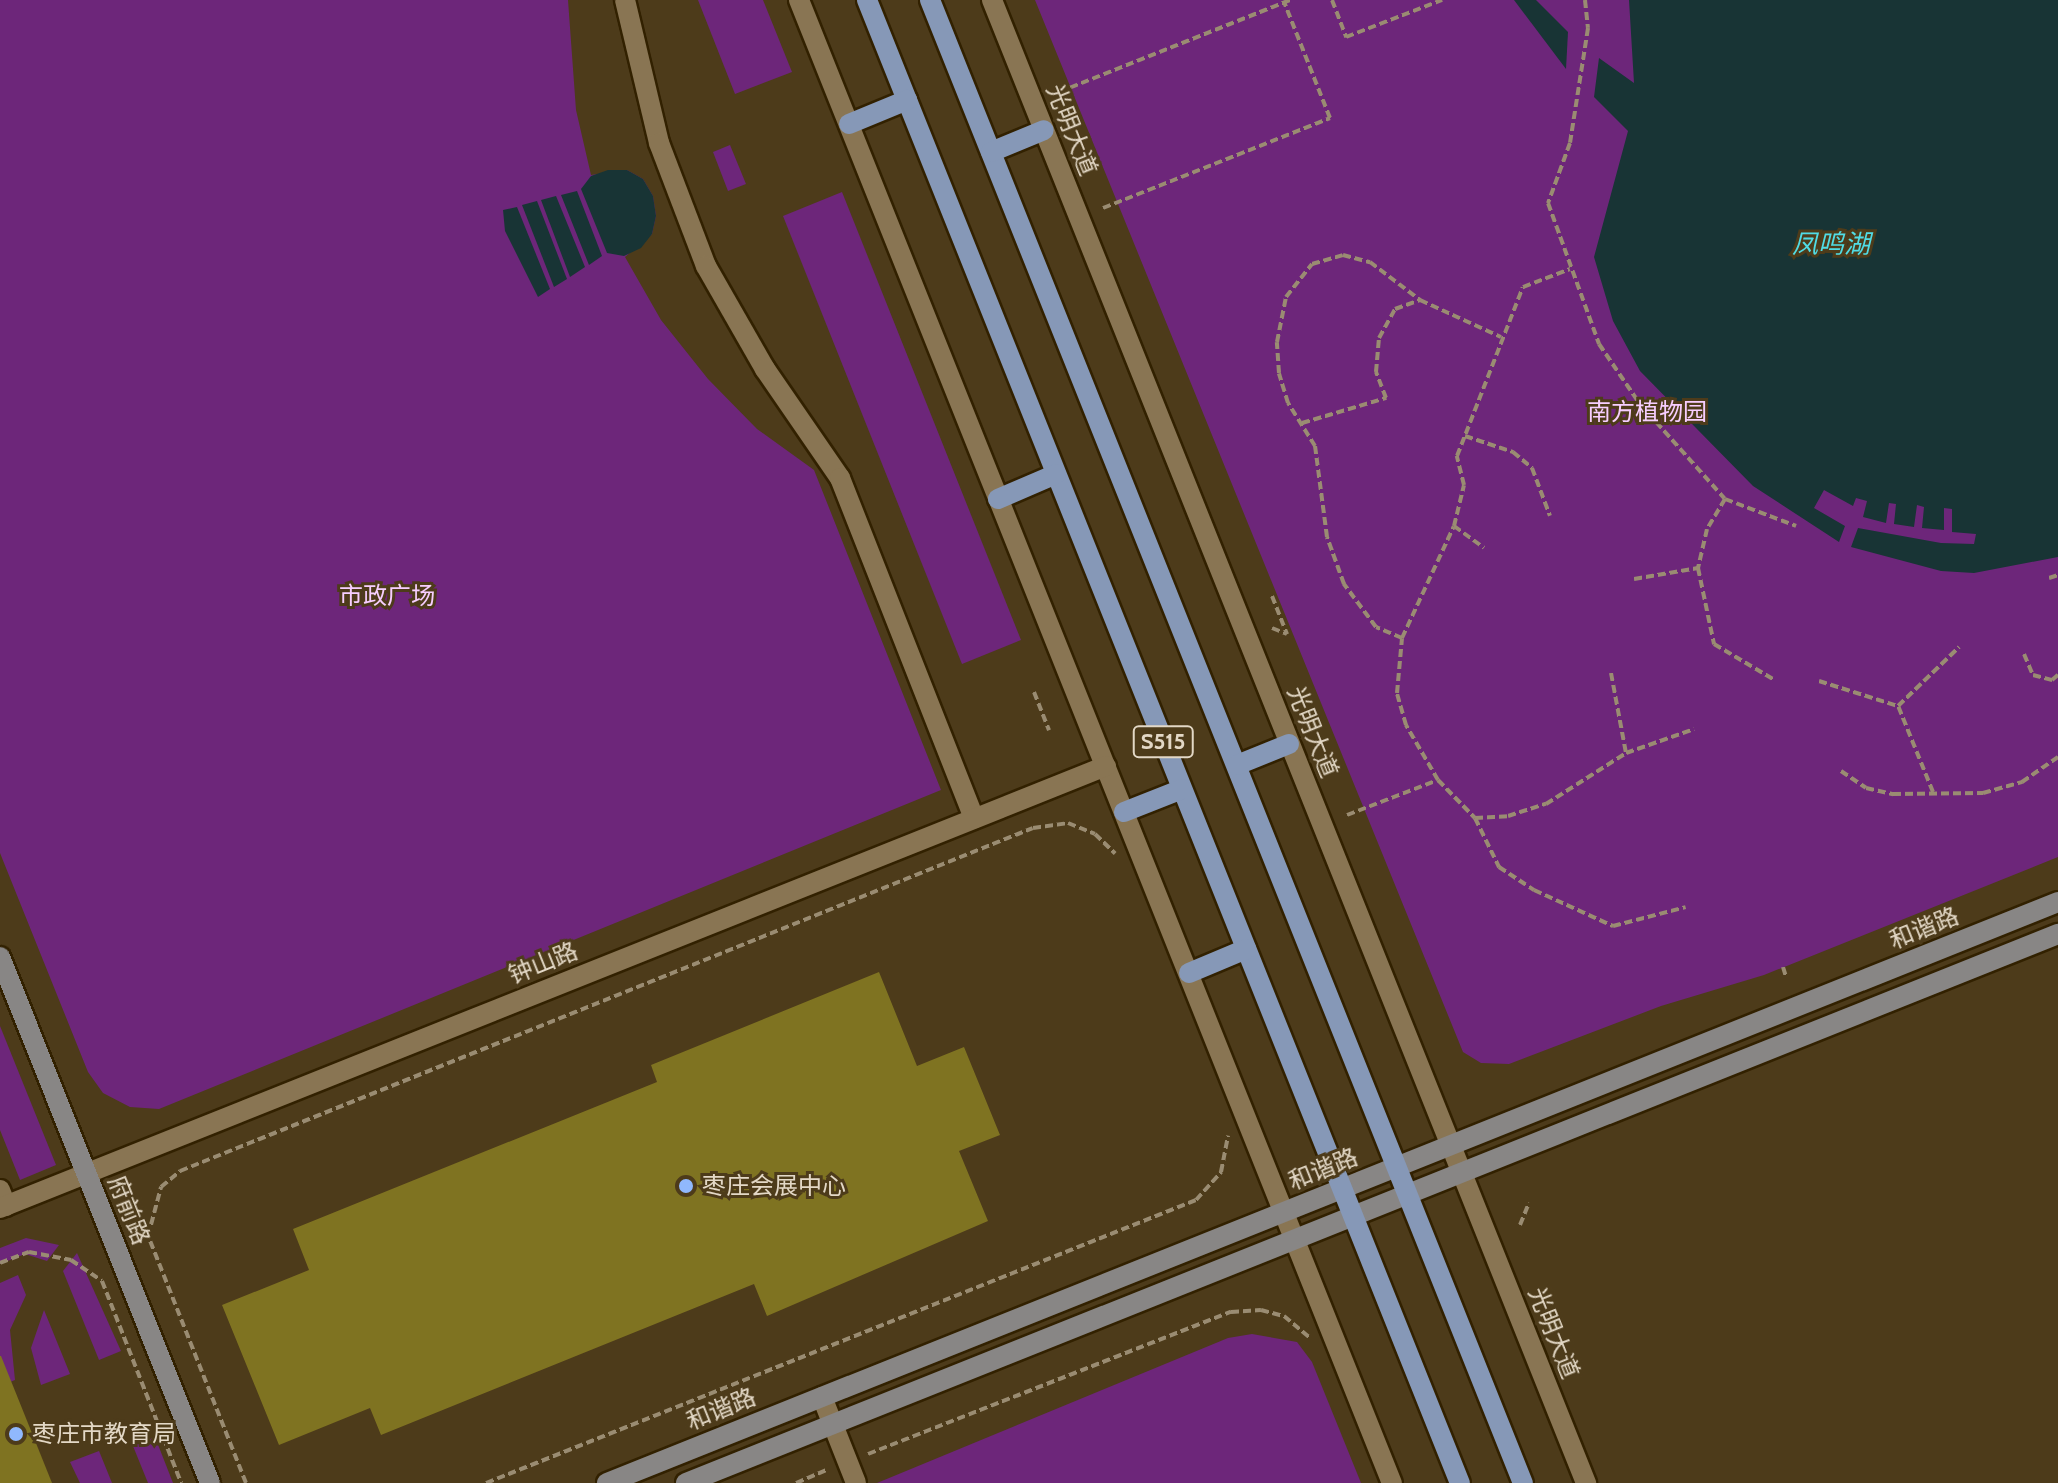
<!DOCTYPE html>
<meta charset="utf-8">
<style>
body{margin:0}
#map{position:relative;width:2058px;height:1483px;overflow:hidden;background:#4d3b1a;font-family:Cabin,"Noto Sans SC",sans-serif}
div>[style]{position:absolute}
.green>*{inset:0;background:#6d267a}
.water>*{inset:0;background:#183435}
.building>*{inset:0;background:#7f7321}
.path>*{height:4px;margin-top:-2px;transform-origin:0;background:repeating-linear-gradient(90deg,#9a8c72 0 8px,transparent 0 12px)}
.roads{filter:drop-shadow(2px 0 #322100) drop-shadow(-2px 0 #322100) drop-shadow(0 2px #322100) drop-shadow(0 -2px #322100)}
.minor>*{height:20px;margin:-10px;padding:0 10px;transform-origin:10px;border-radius:10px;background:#897553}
.tertiary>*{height:20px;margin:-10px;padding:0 10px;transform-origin:10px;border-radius:10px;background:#897553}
.secondary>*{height:20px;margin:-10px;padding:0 10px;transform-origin:10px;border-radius:10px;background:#888685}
.primary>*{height:20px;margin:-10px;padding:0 10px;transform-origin:10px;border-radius:10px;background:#8698b7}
.dots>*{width:22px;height:22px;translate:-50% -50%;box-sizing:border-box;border:4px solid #4d3b1a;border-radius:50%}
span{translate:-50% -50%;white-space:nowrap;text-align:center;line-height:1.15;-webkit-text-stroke:6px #4d3b1a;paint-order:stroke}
.shield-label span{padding:2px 6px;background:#4d3b1a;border:2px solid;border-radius:6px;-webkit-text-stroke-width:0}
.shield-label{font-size:22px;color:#e3d8c6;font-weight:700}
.street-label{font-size:24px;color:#e3d8c6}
.park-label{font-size:24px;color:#f7ceff}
.poi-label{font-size:24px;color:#e3d8c6}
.left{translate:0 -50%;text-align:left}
.water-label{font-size:26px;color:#50dce5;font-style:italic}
</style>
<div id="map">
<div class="green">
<div style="clip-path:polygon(0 0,568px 0,576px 110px,591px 175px,627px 170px,643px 179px,653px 196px,656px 216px,652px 234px,625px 257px,661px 320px,708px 379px,757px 429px,814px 470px,941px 790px,159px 1109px,130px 1107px,103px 1093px,88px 1072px,0 853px)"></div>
<div style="clip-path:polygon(698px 0,763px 0,792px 72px,735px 94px)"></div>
<div style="clip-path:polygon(1035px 0,2058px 0,2058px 857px,1764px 975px,1661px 1006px,1509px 1064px,1481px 1063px,1463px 1052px)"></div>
<div style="clip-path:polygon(730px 145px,746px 184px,728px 191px,713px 152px)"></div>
<div style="clip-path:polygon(842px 192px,1021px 640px,962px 664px,783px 216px)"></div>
<div style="clip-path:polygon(0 1026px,56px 1165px,20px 1180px,0 1130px)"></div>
<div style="clip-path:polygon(26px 1238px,59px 1245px,47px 1261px,25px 1254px,0 1264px,0 1248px)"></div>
<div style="clip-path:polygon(77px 1253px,121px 1351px,99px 1360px,63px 1271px)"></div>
<div style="clip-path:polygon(18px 1275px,26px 1295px,10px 1330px,15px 1380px,0 1386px,0 1283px)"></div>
<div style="clip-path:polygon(44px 1310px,70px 1374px,41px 1385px,31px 1348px)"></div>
<div style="clip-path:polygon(1252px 1334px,1297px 1342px,1312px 1362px,1361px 1483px,877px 1483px,1228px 1338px)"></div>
<div style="clip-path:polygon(155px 1437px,173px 1483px,148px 1483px,133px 1446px)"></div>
<div style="clip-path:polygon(99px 1451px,112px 1483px,80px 1483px,70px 1462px)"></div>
</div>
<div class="water">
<div style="clip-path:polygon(1514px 0,1536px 0,1568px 32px,1566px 69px)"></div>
<div style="clip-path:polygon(1629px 0,2058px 0,2058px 557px,1974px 573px,1941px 571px,1851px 547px,1858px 528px,1941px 543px,1974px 544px,1976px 534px,1952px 532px,1952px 509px,1944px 508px,1944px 530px,1922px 528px,1924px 507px,1917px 505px,1914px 527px,1894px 524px,1896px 504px,1889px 503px,1886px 523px,1863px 517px,1867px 501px,1856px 498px,1853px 506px,1824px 490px,1814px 508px,1845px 526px,1839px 542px,1753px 486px,1640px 371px,1613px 321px,1594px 257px,1628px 131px,1594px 97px,1599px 58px,1634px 83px)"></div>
<div style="clip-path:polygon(608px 170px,627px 170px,643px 179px,653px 196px,656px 216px,652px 234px,641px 248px,624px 256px,607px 253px,581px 189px,591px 176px)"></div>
<div style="clip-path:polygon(577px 191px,602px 256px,589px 265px,561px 195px)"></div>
<div style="clip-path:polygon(556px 196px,585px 267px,570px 277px,541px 200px)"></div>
<div style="clip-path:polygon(537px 201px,567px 279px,554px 287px,522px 205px)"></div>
<div style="clip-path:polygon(517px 207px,550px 289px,538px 297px,505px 231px,503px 210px)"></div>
</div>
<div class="building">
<div style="clip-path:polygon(879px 972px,917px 1066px,964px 1047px,1000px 1135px,959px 1151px,988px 1221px,767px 1316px,754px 1284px,381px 1435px,370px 1408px,279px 1445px,222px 1305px,309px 1270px,293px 1229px,657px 1082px,651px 1065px)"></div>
<div style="clip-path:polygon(0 1356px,1px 1356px,52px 1483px,0 1483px)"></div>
</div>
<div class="path">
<div style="left:1332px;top:0;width:40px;rotate:69deg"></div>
<div style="left:1346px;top:37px;width:103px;rotate:-21.1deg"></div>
<div style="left:1585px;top:0;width:28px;rotate:84deg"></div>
<div style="left:1588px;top:28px;width:116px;rotate:98.9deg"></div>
<div style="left:1570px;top:143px;width:64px;rotate:110.1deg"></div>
<div style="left:1548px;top:203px;width:150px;rotate:70.1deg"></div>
<div style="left:1599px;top:344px;width:73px;rotate:55.7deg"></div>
<div style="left:1640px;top:404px;width:127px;rotate:48.2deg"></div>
<div style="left:1725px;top:499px;width:76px;rotate:20.8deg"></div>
<div style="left:1059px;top:92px;width:249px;rotate:-21.7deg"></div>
<div style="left:1103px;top:208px;width:244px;rotate:-21.6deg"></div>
<div style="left:1330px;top:118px;width:125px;rotate:-111.6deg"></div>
<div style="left:1302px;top:423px;width:88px;rotate:-16.6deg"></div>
<div style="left:1386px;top:398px;width:28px;rotate:-111deg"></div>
<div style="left:1376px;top:372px;width:34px;rotate:-85deg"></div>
<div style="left:1379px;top:338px;width:33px;rotate:-61deg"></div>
<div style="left:1395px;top:309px;width:27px;rotate:-20deg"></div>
<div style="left:1465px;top:436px;width:51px;rotate:18.4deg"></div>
<div style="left:1513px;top:452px;width:25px;rotate:40deg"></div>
<div style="left:1532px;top:468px;width:51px;rotate:69.4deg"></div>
<div style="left:1725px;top:499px;width:35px;rotate:121deg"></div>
<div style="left:1707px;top:529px;width:40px;rotate:103deg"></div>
<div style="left:1698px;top:568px;width:78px;rotate:78.1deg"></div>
<div style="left:1714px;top:644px;width:69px;rotate:30.7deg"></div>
<div style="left:1454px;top:526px;width:37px;rotate:36deg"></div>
<div style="left:2049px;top:578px;width:9px;rotate:-18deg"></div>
<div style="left:1634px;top:579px;width:65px;rotate:-9.8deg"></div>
<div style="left:1272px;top:596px;width:41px;rotate:68.5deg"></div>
<div style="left:1272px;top:628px;width:16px;rotate:22deg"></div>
<div style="left:1402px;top:638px;width:28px;rotate:-157deg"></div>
<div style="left:1376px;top:627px;width:54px;rotate:-126.7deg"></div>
<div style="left:1344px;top:584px;width:50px;rotate:-109.9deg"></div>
<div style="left:1327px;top:537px;width:92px;rotate:-97.5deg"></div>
<div style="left:1315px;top:446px;width:51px;rotate:-122.1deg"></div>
<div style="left:1288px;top:403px;width:31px;rotate:-107deg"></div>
<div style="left:1279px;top:373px;width:31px;rotate:-94deg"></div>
<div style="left:1277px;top:342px;width:46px;rotate:-78.7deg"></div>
<div style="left:1286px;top:297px;width:42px;rotate:-51.8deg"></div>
<div style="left:1312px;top:264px;width:32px;rotate:-16deg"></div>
<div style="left:1343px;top:255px;width:28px;rotate:15deg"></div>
<div style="left:1370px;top:262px;width:63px;rotate:37.2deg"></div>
<div style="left:1420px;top:300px;width:89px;rotate:24.6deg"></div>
<div style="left:2024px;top:654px;width:23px;rotate:67deg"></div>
<div style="left:2033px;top:675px;width:20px;rotate:15deg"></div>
<div style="left:2052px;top:680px;width:8px;rotate:-40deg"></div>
<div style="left:1611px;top:673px;width:81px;rotate:79.4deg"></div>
<div style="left:1819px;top:681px;width:83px;rotate:17.6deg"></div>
<div style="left:1034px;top:692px;width:41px;rotate:68.5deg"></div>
<div style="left:1841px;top:771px;width:30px;rotate:34deg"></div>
<div style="left:1866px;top:788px;width:28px;rotate:13deg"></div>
<div style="left:1893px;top:794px;width:90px;rotate:-0.6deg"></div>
<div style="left:1983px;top:793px;width:41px;rotate:-15.8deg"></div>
<div style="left:2022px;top:782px;width:44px;rotate:-34.8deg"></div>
<div style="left:1438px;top:780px;width:64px;rotate:-120.2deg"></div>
<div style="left:1406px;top:725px;width:33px;rotate:-106deg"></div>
<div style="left:1397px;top:693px;width:55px;rotate:-84.8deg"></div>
<div style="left:1402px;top:638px;width:123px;rotate:-65.1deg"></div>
<div style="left:1454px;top:526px;width:42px;rotate:-76.3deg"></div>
<div style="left:1464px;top:485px;width:30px;rotate:-104deg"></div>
<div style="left:1457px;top:456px;width:181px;rotate:-68.7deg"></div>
<div style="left:1523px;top:287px;width:50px;rotate:-21deg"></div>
<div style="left:1933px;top:792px;width:93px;rotate:-112.1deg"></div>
<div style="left:1898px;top:706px;width:85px;rotate:-44deg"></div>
<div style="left:1347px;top:815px;width:97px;rotate:-21deg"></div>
<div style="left:1438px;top:780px;width:53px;rotate:45.8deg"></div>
<div style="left:1475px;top:818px;width:33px;rotate:-3deg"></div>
<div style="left:1508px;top:816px;width:40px;rotate:-18deg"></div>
<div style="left:1546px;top:804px;width:95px;rotate:-32.5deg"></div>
<div style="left:1626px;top:753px;width:72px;rotate:-19.4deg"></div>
<div style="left:1475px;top:818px;width:55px;rotate:63.9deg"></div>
<div style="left:1499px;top:867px;width:42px;rotate:33.3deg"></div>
<div style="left:1534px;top:890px;width:87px;rotate:24.5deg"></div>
<div style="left:1613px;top:926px;width:75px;rotate:-14.6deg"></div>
<div style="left:1783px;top:967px;width:10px;rotate:73deg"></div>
<div style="left:1520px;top:1225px;width:24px;rotate:-68deg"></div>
<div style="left:0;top:1263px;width:31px;rotate:-21deg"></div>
<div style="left:29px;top:1252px;width:43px;rotate:10.8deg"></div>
<div style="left:71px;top:1260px;width:37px;rotate:34deg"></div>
<div style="left:102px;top:1281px;width:217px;rotate:68.6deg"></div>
<div style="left:868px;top:1454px;width:390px;rotate:-21.4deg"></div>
<div style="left:1231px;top:1312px;width:30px;rotate:-4deg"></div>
<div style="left:1261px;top:1310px;width:24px;rotate:15deg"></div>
<div style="left:1284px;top:1316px;width:33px;rotate:40deg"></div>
<div style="left:246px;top:1483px;width:266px;rotate:-111.6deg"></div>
<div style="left:148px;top:1236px;width:51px;rotate:-75.1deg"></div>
<div style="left:161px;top:1187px;width:25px;rotate:-40deg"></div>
<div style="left:180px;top:1171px;width:919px;rotate:-21.91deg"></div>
<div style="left:1033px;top:828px;width:35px;rotate:-8deg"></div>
<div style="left:1068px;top:823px;width:29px;rotate:22deg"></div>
<div style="left:1095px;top:834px;width:28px;rotate:44deg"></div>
<div style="left:486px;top:1483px;width:764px;rotate:-21.73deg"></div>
<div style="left:1196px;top:1200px;width:38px;rotate:-48deg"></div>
<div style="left:1221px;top:1172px;width:37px;rotate:-79deg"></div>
<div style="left:796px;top:1483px;width:34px;rotate:-23deg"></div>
</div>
<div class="roads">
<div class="minor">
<div style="left:625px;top:0;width:147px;rotate:76.6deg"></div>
<div style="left:659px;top:143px;width:132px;rotate:69.1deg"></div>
<div style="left:706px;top:266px;width:119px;rotate:60.2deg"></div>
<div style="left:765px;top:369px;width:132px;rotate:55.5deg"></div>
<div style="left:840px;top:478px;width:366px;rotate:68.5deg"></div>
<div style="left:799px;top:0;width:1597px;rotate:68.21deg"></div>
<div style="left:992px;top:0;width:1598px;rotate:68.17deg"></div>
<div style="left:0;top:1190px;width:17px;rotate:69deg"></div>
</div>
<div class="tertiary">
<div style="left:0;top:1208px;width:1191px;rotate:-21.78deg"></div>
<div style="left:822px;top:1397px;width:92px;rotate:68.4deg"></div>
</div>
<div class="secondary">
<div style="left:0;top:957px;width:566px;rotate:68.24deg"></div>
<div style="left:607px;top:1483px;width:1563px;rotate:-21.82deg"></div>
<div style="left:686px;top:1483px;width:1478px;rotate:-21.81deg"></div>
</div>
<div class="primary">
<div style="left:867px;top:0;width:1597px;rotate:68.21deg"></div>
<div style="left:930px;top:0;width:1597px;rotate:68.21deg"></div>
<div style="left:849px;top:124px;width:63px;rotate:-22.5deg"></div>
<div style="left:991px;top:152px;width:57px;rotate:-22.5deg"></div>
<div style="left:998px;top:499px;width:63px;rotate:-23.3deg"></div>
<div style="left:1237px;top:765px;width:56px;rotate:-22deg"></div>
<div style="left:1124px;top:812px;width:62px;rotate:-21.6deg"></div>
<div style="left:1189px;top:973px;width:62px;rotate:-22.8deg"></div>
</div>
</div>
<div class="dots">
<div style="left:686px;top:1186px;background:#90b8fd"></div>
<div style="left:16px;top:1434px;background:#90b8fd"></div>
</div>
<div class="shield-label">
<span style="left:1163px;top:742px">S515</span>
</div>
<div class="street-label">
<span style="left:1072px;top:130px;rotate:68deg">光明大道</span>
<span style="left:1313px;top:732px;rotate:68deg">光明大道</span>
<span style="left:1924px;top:928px;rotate:-22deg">和谐路</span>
<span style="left:543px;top:963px;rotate:-22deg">钟山路</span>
<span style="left:1323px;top:1169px;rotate:-22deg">和谐路</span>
<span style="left:129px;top:1210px;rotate:68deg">府前路</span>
<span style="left:1554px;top:1333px;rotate:68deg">光明大道</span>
<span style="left:721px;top:1409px;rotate:-22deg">和谐路</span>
</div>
<div class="park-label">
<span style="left:1647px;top:412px">南方植物园</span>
<span style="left:387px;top:596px">市政广场</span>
</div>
<div class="poi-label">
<span class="left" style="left:702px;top:1186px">枣庄会展中心</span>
<span class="left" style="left:32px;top:1434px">枣庄市教育局</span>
</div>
<div class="water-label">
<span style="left:1831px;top:245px">凤鸣湖</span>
</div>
</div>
